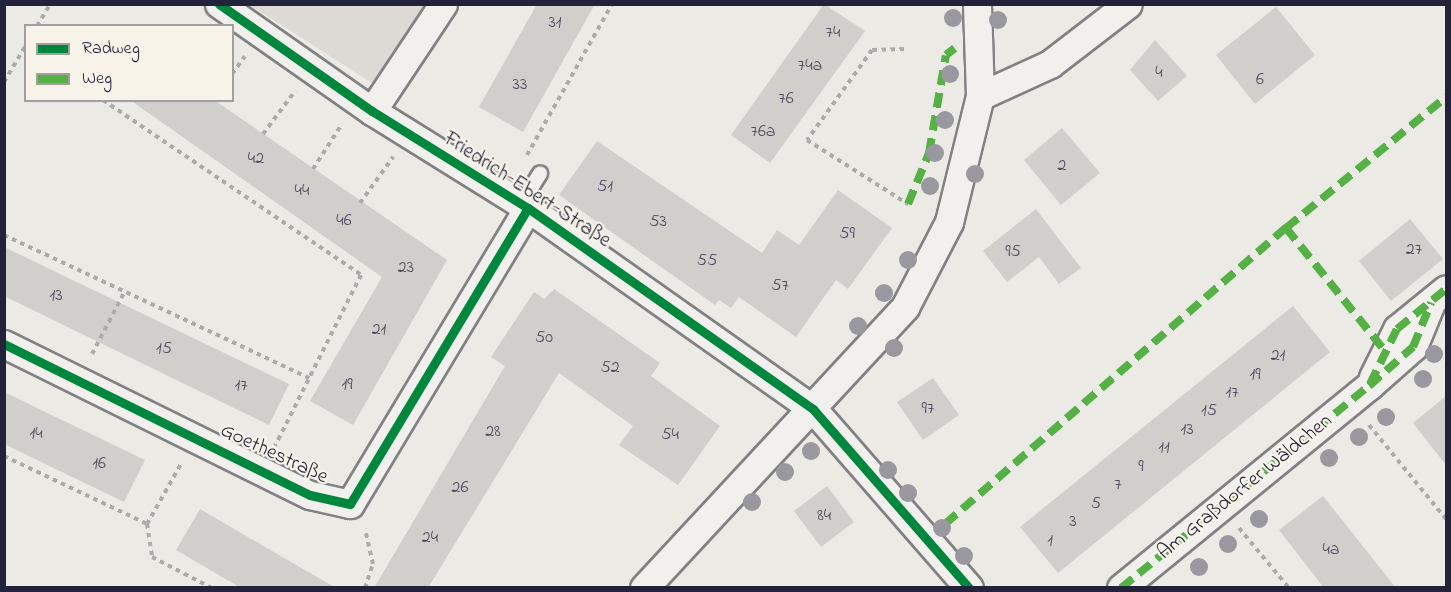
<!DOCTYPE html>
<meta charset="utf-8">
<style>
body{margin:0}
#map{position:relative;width:1451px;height:592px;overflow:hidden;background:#ebeae4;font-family:"Indie Flower",sans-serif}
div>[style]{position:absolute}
.green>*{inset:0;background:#dddad5}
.building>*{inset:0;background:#d0cfcc}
.path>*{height:4px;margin-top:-2px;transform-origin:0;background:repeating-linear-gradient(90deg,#acabac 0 4.5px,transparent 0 9px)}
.roads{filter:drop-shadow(2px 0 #818083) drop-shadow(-2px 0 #818083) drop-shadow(0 2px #818083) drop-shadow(0 -2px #818083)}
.service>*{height:14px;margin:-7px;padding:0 7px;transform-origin:7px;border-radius:7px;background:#f1f0ec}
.minor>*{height:27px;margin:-13.5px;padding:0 13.5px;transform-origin:13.5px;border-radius:13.5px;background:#f1f0ec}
.quiet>*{height:8px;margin-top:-4px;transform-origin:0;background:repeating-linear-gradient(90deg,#55b146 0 15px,transparent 0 23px)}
.cycleway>*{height:9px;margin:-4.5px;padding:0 4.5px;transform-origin:4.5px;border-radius:4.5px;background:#00873e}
.trees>*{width:18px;height:18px;margin:-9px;border-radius:50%;background:#9a989f}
span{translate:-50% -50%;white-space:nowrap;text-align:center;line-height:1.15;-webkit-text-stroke:4.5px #f7f3e8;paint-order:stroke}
.number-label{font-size:18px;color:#4e4d5f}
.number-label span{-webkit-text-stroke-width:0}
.street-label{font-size:21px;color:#22223b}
.frame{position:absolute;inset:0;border:6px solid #22223b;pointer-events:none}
.legend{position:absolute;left:24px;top:24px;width:210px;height:78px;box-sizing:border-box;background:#f7f3e8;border:2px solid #a29fa3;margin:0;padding:8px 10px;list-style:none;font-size:18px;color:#22223b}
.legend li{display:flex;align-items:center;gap:12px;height:30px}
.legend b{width:30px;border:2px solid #a29fa3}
</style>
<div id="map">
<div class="green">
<div style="clip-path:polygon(250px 5px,428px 5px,372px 83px)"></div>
</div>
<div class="building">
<div style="clip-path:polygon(537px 4px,595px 4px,523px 132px,479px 107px)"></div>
<div style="clip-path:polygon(824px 4px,865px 31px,770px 163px,731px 135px)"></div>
<div style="clip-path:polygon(1276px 7px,1315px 55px,1255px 104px,1216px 55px)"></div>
<div style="clip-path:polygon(1155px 40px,1187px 76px,1158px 101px,1130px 70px)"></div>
<div style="clip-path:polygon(130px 100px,214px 100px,447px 260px,353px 425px,310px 401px,382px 277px)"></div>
<div style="clip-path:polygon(1062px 128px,1100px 173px,1061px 205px,1024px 160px)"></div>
<div style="clip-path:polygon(597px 141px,762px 253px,777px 230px,799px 245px,838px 190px,892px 228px,848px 289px,836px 280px,796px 337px,739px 297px,731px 308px,719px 300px,715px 305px,559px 195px)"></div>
<div style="clip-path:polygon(1036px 209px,1081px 268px,1059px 284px,1039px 257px,1007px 282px,983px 251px)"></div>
<div style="clip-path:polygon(1410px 219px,1443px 259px,1391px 301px,1359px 261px)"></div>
<div style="clip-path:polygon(4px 247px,289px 384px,269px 425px,4px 296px)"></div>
<div style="clip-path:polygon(554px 289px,660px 363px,651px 376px,720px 426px,678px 485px,619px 445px,633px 426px,559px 373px,428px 588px,374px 588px,505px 366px,491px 357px,534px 292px,544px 299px)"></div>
<div style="clip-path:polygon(1293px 306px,1330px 352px,1058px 573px,1020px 527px)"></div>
<div style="clip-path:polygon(933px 378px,959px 415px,923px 440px,897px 402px)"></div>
<div style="clip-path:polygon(4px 392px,145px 460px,124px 502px,4px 444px)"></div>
<div style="clip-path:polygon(1446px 396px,1446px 465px,1413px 423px)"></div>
<div style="clip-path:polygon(827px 486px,854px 522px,821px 547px,794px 511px)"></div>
<div style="clip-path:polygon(1323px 496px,1396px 588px,1324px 588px,1279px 530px)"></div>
<div style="clip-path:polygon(200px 509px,272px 551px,336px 588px,241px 588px,176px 550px)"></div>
</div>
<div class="path">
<div style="left:37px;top:26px;width:26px;rotate:-59deg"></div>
<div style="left:904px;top:49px;width:32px;rotate:178deg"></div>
<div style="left:872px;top:50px;width:111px;rotate:125.8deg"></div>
<div style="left:807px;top:140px;width:120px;rotate:32.4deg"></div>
<div style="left:232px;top:74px;width:22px;rotate:-54deg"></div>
<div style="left:4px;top:82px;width:43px;rotate:-59.3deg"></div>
<div style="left:103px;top:100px;width:312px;rotate:34.1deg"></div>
<div style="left:361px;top:275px;width:191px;rotate:116.7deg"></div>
<div style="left:214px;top:101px;width:1px;rotate:-90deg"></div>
<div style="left:263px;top:134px;width:54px;rotate:-53.3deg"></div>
<div style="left:527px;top:155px;width:173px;rotate:-60.6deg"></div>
<div style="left:313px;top:169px;width:54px;rotate:-57.2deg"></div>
<div style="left:360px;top:203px;width:57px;rotate:-54.3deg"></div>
<div style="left:4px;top:235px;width:337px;rotate:25.1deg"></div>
<div style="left:92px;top:354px;width:71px;rotate:-62.4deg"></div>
<div style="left:1369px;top:425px;width:122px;rotate:50.7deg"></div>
<div style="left:4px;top:456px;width:158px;rotate:25.4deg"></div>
<div style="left:147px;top:524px;width:69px;rotate:-60.5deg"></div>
<div style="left:147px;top:524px;width:33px;rotate:81deg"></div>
<div style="left:152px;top:557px;width:68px;rotate:27.3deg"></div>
<div style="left:1239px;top:528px;width:78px;rotate:50.2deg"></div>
<div style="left:365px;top:588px;width:25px;rotate:-72deg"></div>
<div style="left:373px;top:564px;width:36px;rotate:-103deg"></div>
</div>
<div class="roads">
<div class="service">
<div style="left:521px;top:204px;width:36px;rotate:-58deg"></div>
</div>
<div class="minor">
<div style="left:219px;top:4px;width:187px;rotate:35deg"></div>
<div style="left:372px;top:111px;width:184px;rotate:31.9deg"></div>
<div style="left:528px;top:208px;width:349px;rotate:35.2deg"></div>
<div style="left:813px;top:409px;width:237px;rotate:48.9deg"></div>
<div style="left:980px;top:96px;width:77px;rotate:-24.6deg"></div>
<div style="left:1050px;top:64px;width:98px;rotate:-37.6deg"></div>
<div style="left:372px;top:111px;width:128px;rotate:-56.4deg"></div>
<div style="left:4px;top:344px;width:341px;rotate:26.3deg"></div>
<div style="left:310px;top:495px;width:41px;rotate:12.7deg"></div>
<div style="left:350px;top:504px;width:345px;rotate:-59deg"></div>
<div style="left:1373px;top:377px;width:54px;rotate:-63.4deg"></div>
<div style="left:1397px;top:329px;width:63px;rotate:-39.2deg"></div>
<div style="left:644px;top:588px;width:384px;rotate:-47.1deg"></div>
<div style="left:905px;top:307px;width:96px;rotate:-62.6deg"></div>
<div style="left:949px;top:222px;width:130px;rotate:-76.2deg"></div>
<div style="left:980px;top:96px;width:92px;rotate:-91.9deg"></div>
<div style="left:1121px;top:588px;width:320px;rotate:-39.2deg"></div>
<div style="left:1369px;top:386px;width:59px;rotate:-41.6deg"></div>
<div style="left:1413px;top:347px;width:48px;rotate:-67.8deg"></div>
</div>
</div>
<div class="quiet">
<div style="left:908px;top:204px;width:55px;rotate:-67.6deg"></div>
<div style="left:929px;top:153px;width:99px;rotate:-80.2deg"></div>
<div style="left:946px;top:55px;width:11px;rotate:-38deg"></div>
<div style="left:1286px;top:228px;width:156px;rotate:51.2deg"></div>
<div style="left:1370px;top:384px;width:61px;rotate:-63.9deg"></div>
<div style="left:1397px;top:329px;width:63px;rotate:-39.2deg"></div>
<div style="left:945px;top:524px;width:452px;rotate:-41deg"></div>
<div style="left:1286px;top:228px;width:207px;rotate:-39.3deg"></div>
<div style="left:1121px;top:588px;width:320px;rotate:-39.2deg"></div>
<div style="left:1369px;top:386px;width:59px;rotate:-41.6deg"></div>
<div style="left:1413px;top:347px;width:48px;rotate:-67.8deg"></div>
</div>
<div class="cycleway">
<div style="left:219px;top:4px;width:187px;rotate:35deg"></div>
<div style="left:372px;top:111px;width:184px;rotate:31.9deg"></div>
<div style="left:528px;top:208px;width:349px;rotate:35.2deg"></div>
<div style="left:813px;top:409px;width:237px;rotate:48.9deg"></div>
<div style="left:4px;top:344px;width:341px;rotate:26.3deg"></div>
<div style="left:310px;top:495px;width:41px;rotate:12.7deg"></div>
<div style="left:350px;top:504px;width:345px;rotate:-59deg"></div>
</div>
<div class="trees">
<div style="left:953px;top:18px"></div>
<div style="left:998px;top:20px"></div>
<div style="left:950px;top:74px"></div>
<div style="left:945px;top:120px"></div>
<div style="left:935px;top:153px"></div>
<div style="left:975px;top:174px"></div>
<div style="left:930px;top:186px"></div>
<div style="left:908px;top:260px"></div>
<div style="left:884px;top:293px"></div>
<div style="left:858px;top:326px"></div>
<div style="left:894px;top:348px"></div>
<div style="left:1434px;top:354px"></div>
<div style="left:1423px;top:379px"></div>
<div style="left:1386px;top:417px"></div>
<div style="left:1359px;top:437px"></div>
<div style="left:811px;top:451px"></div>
<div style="left:1329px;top:458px"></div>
<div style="left:888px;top:470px"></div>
<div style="left:785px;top:472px"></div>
<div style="left:908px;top:493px"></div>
<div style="left:752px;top:502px"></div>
<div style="left:1259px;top:519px"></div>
<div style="left:942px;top:528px"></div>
<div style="left:1228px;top:544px"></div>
<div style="left:964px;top:556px"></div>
<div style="left:1199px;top:567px"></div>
</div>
<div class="number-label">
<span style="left:555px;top:23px">31</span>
<span style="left:833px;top:33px">74</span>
<span style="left:810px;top:66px">74a</span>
<span style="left:1159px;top:73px">4</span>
<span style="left:1260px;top:80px">6</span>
<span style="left:520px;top:85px">33</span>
<span style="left:786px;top:99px">76</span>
<span style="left:763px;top:132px">76a</span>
<span style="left:256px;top:159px">42</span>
<span style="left:1062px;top:166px">2</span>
<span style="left:605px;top:187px">51</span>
<span style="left:302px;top:191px">44</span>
<span style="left:344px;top:221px">46</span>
<span style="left:658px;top:222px">53</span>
<span style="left:847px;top:234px">59</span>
<span style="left:1414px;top:250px">27</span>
<span style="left:1013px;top:252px">95</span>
<span style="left:707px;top:261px">55</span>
<span style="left:406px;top:268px">23</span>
<span style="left:780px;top:286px">57</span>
<span style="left:56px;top:296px">13</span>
<span style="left:379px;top:330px">21</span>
<span style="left:544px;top:338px">50</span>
<span style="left:164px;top:349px">15</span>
<span style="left:1278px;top:356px">21</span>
<span style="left:610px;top:368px">52</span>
<span style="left:1255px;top:375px">19</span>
<span style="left:347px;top:385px">19</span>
<span style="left:241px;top:386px">17</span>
<span style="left:1232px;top:393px">17</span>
<span style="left:928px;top:409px">97</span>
<span style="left:1209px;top:411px">15</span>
<span style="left:1187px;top:430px">13</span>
<span style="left:493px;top:432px">28</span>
<span style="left:36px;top:434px">14</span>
<span style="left:670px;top:435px">54</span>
<span style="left:1164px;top:448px">11</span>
<span style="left:99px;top:464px">16</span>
<span style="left:1141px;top:467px">9</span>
<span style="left:1118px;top:485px">7</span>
<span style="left:460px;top:488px">26</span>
<span style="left:1096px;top:504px">5</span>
<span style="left:824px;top:516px">84</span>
<span style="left:1073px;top:522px">3</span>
<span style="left:430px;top:538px">24</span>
<span style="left:1050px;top:541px">1</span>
<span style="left:1331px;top:550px">4a</span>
</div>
<div class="street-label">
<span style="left:527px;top:190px;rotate:33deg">Friedrich-Ebert-Straße</span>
<span style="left:274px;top:454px;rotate:25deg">Goethestraße</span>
<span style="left:1245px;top:487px;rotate:-39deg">Am Graßdorfer Wäldchen</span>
</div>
<div class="frame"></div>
<ul class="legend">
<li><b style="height:8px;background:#00873e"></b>Radweg</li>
<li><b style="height:8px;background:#55b146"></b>Weg</li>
</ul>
</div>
